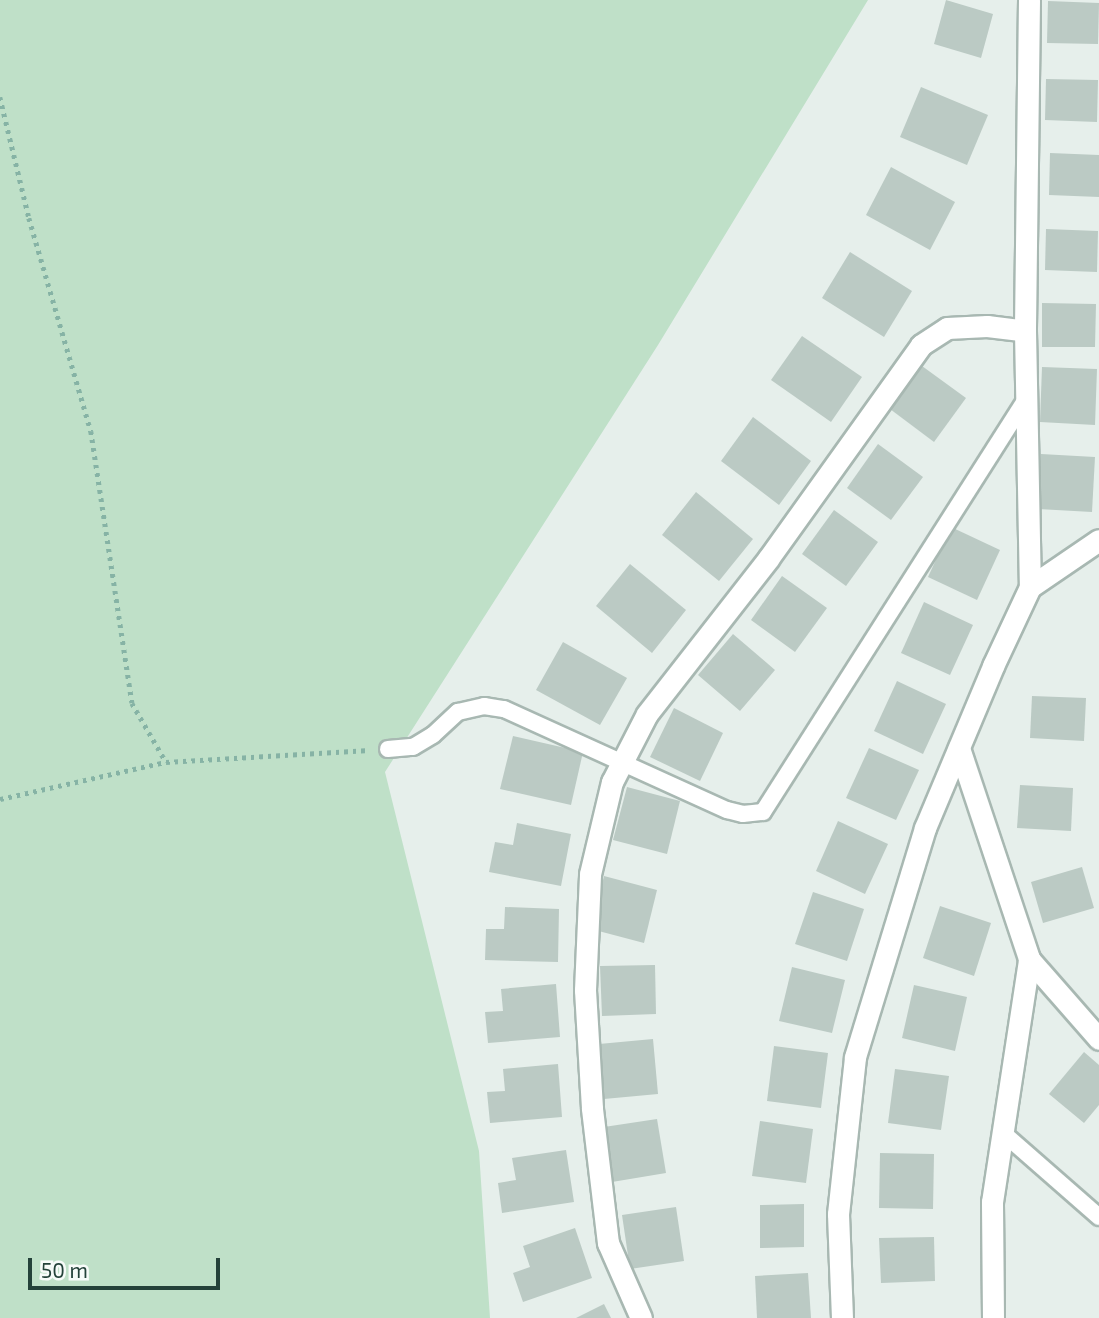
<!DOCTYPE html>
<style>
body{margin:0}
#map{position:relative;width:1099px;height:1318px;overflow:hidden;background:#e6efeb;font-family:"Exo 2",sans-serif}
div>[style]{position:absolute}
.green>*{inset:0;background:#bfe0c8}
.building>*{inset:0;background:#bbcac4}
.path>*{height:4.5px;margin-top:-2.25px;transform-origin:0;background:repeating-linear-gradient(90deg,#86b3a5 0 3.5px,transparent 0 8.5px)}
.roads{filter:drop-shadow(2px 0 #a8b8b2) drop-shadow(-2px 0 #a8b8b2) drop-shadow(0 2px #a8b8b2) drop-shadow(0 -2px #a8b8b2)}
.service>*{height:16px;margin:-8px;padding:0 8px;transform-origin:8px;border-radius:8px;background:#fff}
.minor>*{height:21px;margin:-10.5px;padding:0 10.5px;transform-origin:10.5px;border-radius:10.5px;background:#fff}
span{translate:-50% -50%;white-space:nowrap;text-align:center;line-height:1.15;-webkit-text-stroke:6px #f7fbf9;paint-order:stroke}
.scale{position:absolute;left:28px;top:1258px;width:192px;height:32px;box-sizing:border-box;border:4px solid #24423a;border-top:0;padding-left:9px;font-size:21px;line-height:24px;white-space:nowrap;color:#24423a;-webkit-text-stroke:5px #f7fbf9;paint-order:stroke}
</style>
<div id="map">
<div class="green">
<div style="clip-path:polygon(0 0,868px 0,658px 345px,385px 772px,479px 1151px,490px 1318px,0 1318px)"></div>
</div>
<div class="building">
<div style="clip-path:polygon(946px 0,993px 14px,981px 58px,934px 44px)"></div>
<div style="clip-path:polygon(1048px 1px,1099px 3px,1098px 44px,1047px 43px)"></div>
<div style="clip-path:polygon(1046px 79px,1098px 80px,1097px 122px,1045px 120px)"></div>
<div style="clip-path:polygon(921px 87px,988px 115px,967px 165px,900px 137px)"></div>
<div style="clip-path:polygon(1050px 153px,1099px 155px,1099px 197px,1049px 195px)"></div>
<div style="clip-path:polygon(891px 167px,955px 202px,930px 250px,866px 215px)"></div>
<div style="clip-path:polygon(1046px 229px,1098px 231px,1097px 272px,1045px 270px)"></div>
<div style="clip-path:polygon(850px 252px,912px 291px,884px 337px,822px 298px)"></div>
<div style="clip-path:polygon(1042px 303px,1096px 304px,1095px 347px,1042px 347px)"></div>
<div style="clip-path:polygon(802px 336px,862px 377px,831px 422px,771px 380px)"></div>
<div style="clip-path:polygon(922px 366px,966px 398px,934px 442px,890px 409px)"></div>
<div style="clip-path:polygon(1042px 367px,1097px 369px,1095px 425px,1040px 422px)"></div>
<div style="clip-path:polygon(753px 417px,811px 461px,779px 505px,721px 461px)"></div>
<div style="clip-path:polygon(878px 444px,923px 477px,891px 520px,847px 488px)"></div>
<div style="clip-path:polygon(1041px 454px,1095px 457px,1092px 512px,1038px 509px)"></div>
<div style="clip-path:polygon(696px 492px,753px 539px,719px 581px,662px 535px)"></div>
<div style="clip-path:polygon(834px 510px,878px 542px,846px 586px,802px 554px)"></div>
<div style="clip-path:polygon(951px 527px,1000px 550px,977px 600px,928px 577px)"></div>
<div style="clip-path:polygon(630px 564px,686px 610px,652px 653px,596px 606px)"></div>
<div style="clip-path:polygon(782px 576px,827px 608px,795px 652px,751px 620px)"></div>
<div style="clip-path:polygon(924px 602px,973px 625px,950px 675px,901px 653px)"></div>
<div style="clip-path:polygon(733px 634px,775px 670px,740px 711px,698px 675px)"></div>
<div style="clip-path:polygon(563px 642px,627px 678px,600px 725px,536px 690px)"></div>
<div style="clip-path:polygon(897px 681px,946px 704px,923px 754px,874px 731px)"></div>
<div style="clip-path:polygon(1032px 696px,1086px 698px,1084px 741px,1030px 738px)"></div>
<div style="clip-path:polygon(674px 708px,723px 733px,700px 781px,650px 757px)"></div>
<div style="clip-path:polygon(513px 736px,583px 752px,571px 805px,500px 789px)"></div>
<div style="clip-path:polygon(869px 748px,919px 770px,896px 820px,846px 798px)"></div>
<div style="clip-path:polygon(1020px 785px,1073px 788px,1071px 831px,1017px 828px)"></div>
<div style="clip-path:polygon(627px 787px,680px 801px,667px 854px,613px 840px)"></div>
<div style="clip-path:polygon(838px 821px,888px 844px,865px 894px,816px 871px)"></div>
<div style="clip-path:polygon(517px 823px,571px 834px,561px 886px,489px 872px,495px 842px,513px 845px)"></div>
<div style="clip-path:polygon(1082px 867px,1094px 908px,1043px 923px,1031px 882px)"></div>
<div style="clip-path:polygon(604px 876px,657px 890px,644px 943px,591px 929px)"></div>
<div style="clip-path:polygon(813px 892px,864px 909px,847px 961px,795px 944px)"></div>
<div style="clip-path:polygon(940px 906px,991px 923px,974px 976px,923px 958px)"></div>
<div style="clip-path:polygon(505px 907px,559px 909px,558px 962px,485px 960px,486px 929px,504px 929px)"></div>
<div style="clip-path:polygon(655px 965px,656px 1014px,602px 1016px,600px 966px)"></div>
<div style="clip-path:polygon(792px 967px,845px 980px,832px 1033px,779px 1021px)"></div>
<div style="clip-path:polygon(556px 984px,560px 1037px,488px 1043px,485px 1012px,503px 1011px,501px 989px)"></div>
<div style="clip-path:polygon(914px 985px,967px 997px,955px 1051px,902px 1038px)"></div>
<div style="clip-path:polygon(653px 1039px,658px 1094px,604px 1099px,599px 1044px)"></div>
<div style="clip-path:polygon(774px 1046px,828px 1053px,821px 1108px,767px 1101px)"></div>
<div style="clip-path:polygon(1084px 1052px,1099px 1065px,1099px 1105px,1084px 1123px,1049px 1094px)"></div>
<div style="clip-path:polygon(558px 1064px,562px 1117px,490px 1123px,487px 1092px,505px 1091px,503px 1069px)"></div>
<div style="clip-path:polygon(895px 1069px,949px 1076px,941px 1130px,888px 1123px)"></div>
<div style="clip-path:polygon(657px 1119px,666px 1173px,612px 1182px,604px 1127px)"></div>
<div style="clip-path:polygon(760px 1121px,813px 1129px,806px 1183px,752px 1176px)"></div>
<div style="clip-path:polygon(566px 1150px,574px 1202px,502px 1213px,498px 1183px,516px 1180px,512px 1158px)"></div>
<div style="clip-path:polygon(880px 1153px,934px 1154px,933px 1209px,879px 1208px)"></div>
<div style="clip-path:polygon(804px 1204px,804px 1247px,760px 1248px,760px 1205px)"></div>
<div style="clip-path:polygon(676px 1207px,684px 1261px,630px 1269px,622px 1215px)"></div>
<div style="clip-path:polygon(575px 1228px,592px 1278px,523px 1302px,513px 1273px,530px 1267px,523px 1246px)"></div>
<div style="clip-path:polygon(934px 1237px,935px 1281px,881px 1283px,879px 1238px)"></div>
<div style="clip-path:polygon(808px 1273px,811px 1318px,757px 1318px,755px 1276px)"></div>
<div style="clip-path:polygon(604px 1304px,611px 1318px,576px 1318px)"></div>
</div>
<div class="path">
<div style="left:0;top:97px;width:124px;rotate:76.5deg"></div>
<div style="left:29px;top:218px;width:222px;rotate:73.8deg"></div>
<div style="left:91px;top:431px;width:275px;rotate:81.4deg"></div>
<div style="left:132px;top:703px;width:68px;rotate:60deg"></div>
<div style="left:0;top:799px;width:170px;rotate:-12.6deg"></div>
<div style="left:166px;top:762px;width:204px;rotate:-3.4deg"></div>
</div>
<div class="roads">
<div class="service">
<div style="left:388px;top:749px;width:25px;rotate:-5deg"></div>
<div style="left:413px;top:747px;width:23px;rotate:-31deg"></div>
<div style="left:433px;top:735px;width:34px;rotate:-43deg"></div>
<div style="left:458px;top:712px;width:27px;rotate:-13deg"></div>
<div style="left:484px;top:706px;width:20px;rotate:9deg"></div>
<div style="left:504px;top:709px;width:245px;rotate:24.4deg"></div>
<div style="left:727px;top:810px;width:16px;rotate:14deg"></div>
<div style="left:743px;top:814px;width:20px;rotate:-6deg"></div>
<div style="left:763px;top:812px;width:492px;rotate:-57.5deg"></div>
<div style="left:1002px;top:1132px;width:129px;rotate:41.2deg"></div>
</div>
<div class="minor">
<div style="left:1029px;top:0;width:331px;rotate:90.7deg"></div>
<div style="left:1025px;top:331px;width:256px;rotate:88.9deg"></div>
<div style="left:959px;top:748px;width:222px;rotate:71.6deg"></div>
<div style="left:1029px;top:959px;width:106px;rotate:48.8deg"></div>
<div style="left:641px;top:1318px;width:82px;rotate:-113.7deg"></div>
<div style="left:608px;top:1243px;width:136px;rotate:-96.8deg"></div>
<div style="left:592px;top:1108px;width:118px;rotate:-93.4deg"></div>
<div style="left:585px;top:990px;width:116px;rotate:-87.5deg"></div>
<div style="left:590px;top:874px;width:95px;rotate:-76.6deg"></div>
<div style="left:612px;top:782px;width:76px;rotate:-62.8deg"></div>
<div style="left:647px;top:714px;width:197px;rotate:-52deg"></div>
<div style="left:768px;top:559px;width:263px;rotate:-54.4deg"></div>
<div style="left:921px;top:345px;width:31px;rotate:-33deg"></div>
<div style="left:947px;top:328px;width:40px;rotate:-2.9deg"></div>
<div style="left:987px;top:326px;width:38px;rotate:7deg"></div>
<div style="left:842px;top:1318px;width:104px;rotate:-92.2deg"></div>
<div style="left:838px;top:1214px;width:158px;rotate:-83.8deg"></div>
<div style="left:855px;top:1057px;width:239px;rotate:-73deg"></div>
<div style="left:925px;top:828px;width:176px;rotate:-67.2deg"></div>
<div style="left:993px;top:666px;width:87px;rotate:-64.9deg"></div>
<div style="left:1030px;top:587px;width:83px;rotate:-34.3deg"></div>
<div style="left:993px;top:1318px;width:116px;rotate:-90.5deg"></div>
<div style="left:992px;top:1202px;width:246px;rotate:-81.3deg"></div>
</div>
</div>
<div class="scale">50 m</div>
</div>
